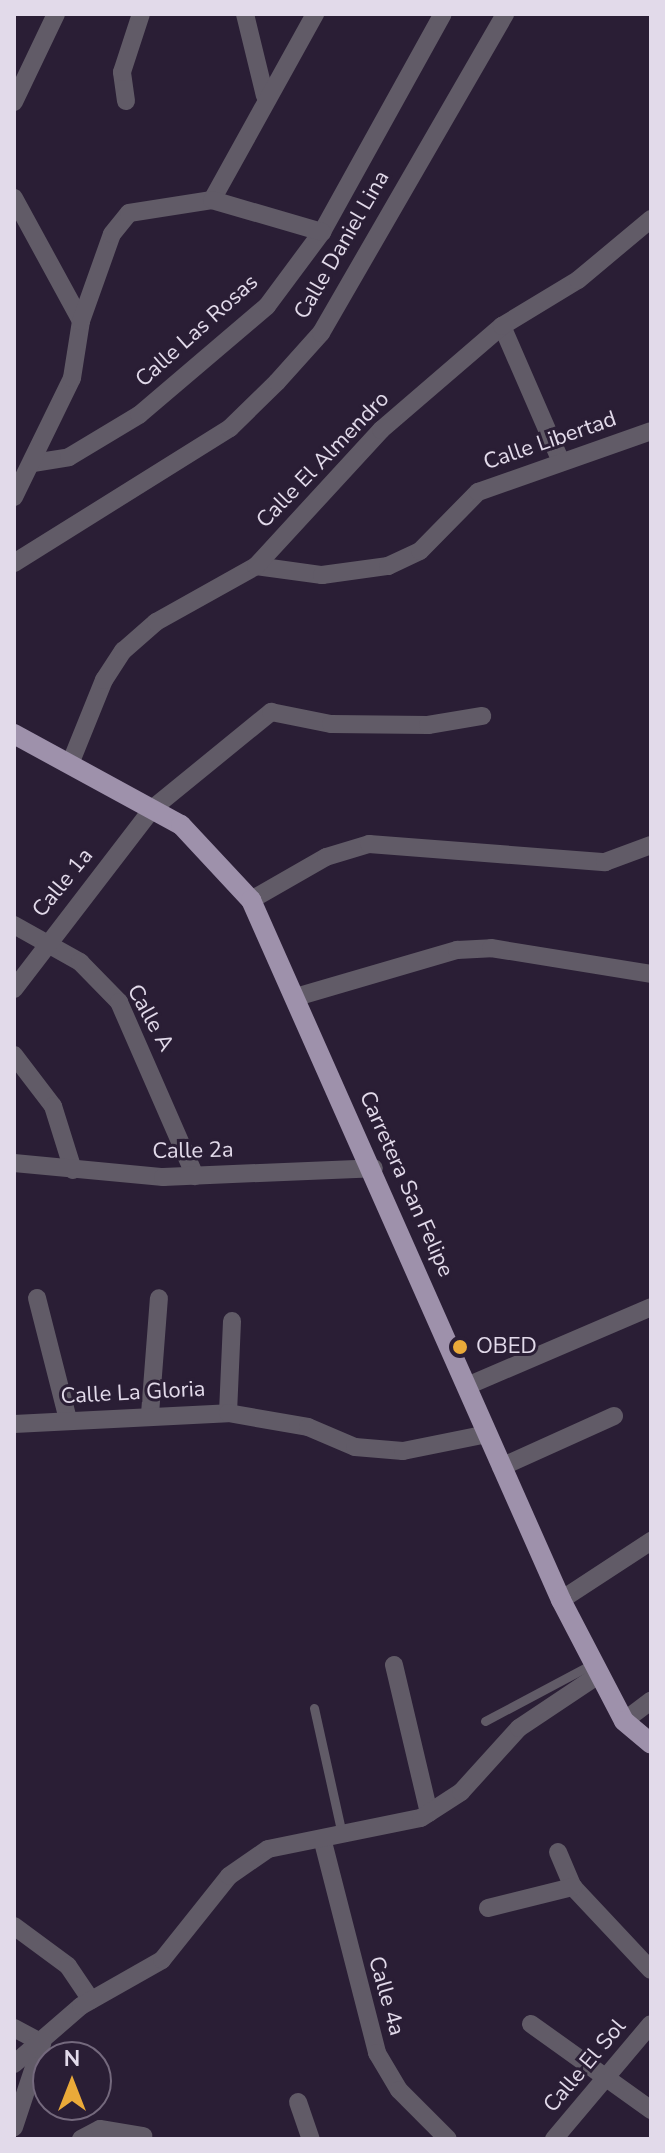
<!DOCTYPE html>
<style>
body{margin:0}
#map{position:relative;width:665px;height:2153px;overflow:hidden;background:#2a1e35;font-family:"Nunito Sans",sans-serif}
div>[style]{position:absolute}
.service>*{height:9px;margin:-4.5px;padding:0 4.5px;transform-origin:4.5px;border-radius:4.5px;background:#615b67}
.minor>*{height:18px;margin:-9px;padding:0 9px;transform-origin:9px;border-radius:9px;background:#615b67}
.primary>*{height:20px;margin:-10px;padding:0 10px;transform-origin:10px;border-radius:10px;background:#9e91ab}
.dots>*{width:22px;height:22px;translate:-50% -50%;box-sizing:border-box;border:4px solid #2a1e35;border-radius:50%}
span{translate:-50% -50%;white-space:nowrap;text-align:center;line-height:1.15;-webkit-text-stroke:6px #2a1e35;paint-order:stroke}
.street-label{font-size:22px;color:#e2daea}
.poi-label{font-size:22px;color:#e2daea}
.left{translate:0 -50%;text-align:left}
.frame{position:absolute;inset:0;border:16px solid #e2daea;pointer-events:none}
.north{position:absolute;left:32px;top:2041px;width:80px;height:80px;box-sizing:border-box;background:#2a1e35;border:2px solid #74697d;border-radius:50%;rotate:0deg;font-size:22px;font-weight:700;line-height:32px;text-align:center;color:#e2daea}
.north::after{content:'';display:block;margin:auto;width:28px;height:36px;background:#eaaa39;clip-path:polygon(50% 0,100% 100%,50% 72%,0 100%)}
</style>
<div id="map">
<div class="service">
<div style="left:314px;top:1708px;width:129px;rotate:77.5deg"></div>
<div style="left:485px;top:1721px;width:121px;rotate:-28deg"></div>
</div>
<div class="minor">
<div style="left:245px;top:14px;width:84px;rotate:76.3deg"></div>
<div style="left:126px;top:101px;width:29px;rotate:-98deg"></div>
<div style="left:122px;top:72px;width:61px;rotate:-71.9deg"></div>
<div style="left:14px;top:102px;width:98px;rotate:-64.5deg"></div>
<div style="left:14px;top:198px;width:140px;rotate:61.4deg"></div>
<div style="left:212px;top:200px;width:213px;rotate:-61deg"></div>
<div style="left:502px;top:326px;width:148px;rotate:66.5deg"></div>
<div style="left:33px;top:463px;width:36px;rotate:-9deg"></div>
<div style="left:69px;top:457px;width:82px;rotate:-31deg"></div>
<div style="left:139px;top:415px;width:168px;rotate:-40.4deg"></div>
<div style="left:267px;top:306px;width:92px;rotate:-53.4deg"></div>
<div style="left:322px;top:232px;width:249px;rotate:-61deg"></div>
<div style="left:14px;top:497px;width:132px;rotate:-64deg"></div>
<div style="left:72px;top:378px;width:58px;rotate:-81deg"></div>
<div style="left:81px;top:321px;width:92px;rotate:-70.4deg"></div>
<div style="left:112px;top:234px;width:27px;rotate:-51deg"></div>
<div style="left:129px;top:213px;width:84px;rotate:-8.9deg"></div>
<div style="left:212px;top:200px;width:115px;rotate:16.2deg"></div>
<div style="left:14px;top:563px;width:255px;rotate:-32deg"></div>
<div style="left:230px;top:428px;width:66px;rotate:-44.4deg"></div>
<div style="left:277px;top:382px;width:66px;rotate:-48.1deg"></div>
<div style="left:321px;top:333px;width:368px;rotate:-60deg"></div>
<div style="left:256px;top:566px;width:67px;rotate:7.8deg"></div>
<div style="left:322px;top:575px;width:67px;rotate:-7.8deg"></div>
<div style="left:388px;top:566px;width:35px;rotate:-25deg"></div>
<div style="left:420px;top:551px;width:83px;rotate:-45.5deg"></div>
<div style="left:478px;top:492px;width:183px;rotate:-19.4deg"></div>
<div style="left:70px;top:764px;width:91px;rotate:-68deg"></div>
<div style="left:104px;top:680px;width:35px;rotate:-57deg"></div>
<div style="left:123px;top:651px;width:44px;rotate:-41.3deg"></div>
<div style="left:156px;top:622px;width:115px;rotate:-29.2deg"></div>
<div style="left:256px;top:566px;width:185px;rotate:-47.4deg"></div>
<div style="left:381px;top:430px;width:160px;rotate:-40.7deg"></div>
<div style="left:502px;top:326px;width:89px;rotate:-31.2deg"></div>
<div style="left:578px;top:280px;width:95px;rotate:-39.9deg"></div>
<div style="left:251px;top:900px;width:86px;rotate:-29.8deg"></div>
<div style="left:326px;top:857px;width:45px;rotate:-16.8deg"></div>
<div style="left:369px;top:844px;width:237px;rotate:4.4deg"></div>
<div style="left:605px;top:862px;width:49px;rotate:-20.3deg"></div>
<div style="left:14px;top:925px;width:76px;rotate:29.3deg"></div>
<div style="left:80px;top:962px;width:56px;rotate:45.7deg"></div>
<div style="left:119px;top:1002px;width:190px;rotate:66.4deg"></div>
<div style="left:14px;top:989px;width:227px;rotate:-52.5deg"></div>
<div style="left:152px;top:809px;width:154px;rotate:-39.2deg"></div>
<div style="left:271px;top:712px;width:61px;rotate:11.3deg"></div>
<div style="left:331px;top:724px;width:97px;rotate:0.6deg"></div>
<div style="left:428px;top:725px;width:55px;rotate:-9.5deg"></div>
<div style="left:296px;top:997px;width:168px;rotate:-16.3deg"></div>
<div style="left:457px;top:950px;width:34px;rotate:-3deg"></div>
<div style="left:491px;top:948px;width:162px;rotate:9.2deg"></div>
<div style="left:14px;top:1055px;width:64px;rotate:52.6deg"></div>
<div style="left:53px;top:1106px;width:67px;rotate:72.6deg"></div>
<div style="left:14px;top:1163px;width:150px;rotate:5.4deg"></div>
<div style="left:163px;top:1177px;width:211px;rotate:-2.4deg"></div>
<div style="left:37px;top:1298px;width:126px;rotate:75.7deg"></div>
<div style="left:467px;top:1386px;width:200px;rotate:-23.2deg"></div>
<div style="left:228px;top:1413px;width:92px;rotate:-87.5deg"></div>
<div style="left:150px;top:1414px;width:116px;rotate:-85.6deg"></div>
<div style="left:14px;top:1424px;width:214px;rotate:-2.9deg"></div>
<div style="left:228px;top:1413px;width:81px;rotate:9.9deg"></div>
<div style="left:308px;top:1427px;width:51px;rotate:23.1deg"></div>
<div style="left:355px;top:1447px;width:48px;rotate:4.8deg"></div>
<div style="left:403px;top:1451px;width:86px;rotate:-11.4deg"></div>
<div style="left:501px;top:1467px;width:124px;rotate:-24.3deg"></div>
<div style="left:561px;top:1600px;width:108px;rotate:-33.2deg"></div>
<div style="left:394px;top:1665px;width:152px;rotate:76.7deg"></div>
<div style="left:624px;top:1721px;width:34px;rotate:-37deg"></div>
<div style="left:323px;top:1842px;width:218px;rotate:75.6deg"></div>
<div style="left:377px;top:2053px;width:43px;rotate:59.3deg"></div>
<div style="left:399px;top:2090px;width:69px;rotate:45deg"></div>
<div style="left:558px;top:1852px;width:38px;rotate:67deg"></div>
<div style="left:573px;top:1887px;width:114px;rotate:46.8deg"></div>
<div style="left:488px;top:1908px;width:88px;rotate:-13.9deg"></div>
<div style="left:14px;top:1926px;width:67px;rotate:36.5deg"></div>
<div style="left:68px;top:1966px;width:41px;rotate:55.9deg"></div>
<div style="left:531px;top:2024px;width:148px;rotate:35.6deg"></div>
<div style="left:14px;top:2028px;width:32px;rotate:28deg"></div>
<div style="left:42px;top:2043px;width:89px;rotate:108.4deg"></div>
<div style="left:14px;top:2064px;width:89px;rotate:-40.9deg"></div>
<div style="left:81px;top:2006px;width:93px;rotate:-29.6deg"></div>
<div style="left:162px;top:1960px;width:107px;rotate:-51.4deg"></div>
<div style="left:229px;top:1876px;width:47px;rotate:-34.7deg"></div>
<div style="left:268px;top:1849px;width:156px;rotate:-11.5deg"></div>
<div style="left:421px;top:1818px;width:48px;rotate:-33deg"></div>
<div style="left:461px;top:1792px;width:86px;rotate:-47.8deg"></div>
<div style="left:519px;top:1728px;width:94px;rotate:-33.7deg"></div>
<div style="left:298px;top:2102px;width:39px;rotate:71deg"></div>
<div style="left:81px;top:2139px;width:21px;rotate:-28deg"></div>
<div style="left:100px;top:2129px;width:44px;rotate:9.2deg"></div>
<div style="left:554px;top:2139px;width:150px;rotate:-49.9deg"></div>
</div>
<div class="primary">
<div style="left:14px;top:734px;width:190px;rotate:28.6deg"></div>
<div style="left:181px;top:825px;width:103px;rotate:47deg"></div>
<div style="left:251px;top:900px;width:766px;rotate:66.11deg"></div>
<div style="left:561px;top:1600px;width:136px;rotate:62.5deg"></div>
<div style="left:624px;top:1721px;width:35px;rotate:40deg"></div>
</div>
<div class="dots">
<div style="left:460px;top:1347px;background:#eaaa39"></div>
</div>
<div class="street-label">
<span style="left:342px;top:245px;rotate:-60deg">Calle Daniel Lina</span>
<span style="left:197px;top:331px;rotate:-42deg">Calle Las Rosas</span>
<span style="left:550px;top:441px;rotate:-19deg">Calle Libertad</span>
<span style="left:323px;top:460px;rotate:-46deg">Calle El Almendro</span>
<span style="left:63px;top:883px;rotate:-51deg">Calle 1a</span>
<span style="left:150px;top:1018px;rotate:61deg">Calle A</span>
<span style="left:193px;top:1151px;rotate:-1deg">Calle 2a</span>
<span style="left:406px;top:1184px;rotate:66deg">Carretera San Felipe</span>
<span style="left:133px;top:1393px;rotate:-3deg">Calle La Gloria</span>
<span style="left:386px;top:1996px;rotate:74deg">Calle 4a</span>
<span style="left:585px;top:2066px;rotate:-50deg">Calle El Sol</span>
</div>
<div class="poi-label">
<span class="left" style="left:476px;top:1347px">OBED</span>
</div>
<div class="frame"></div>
<div class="north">N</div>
</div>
